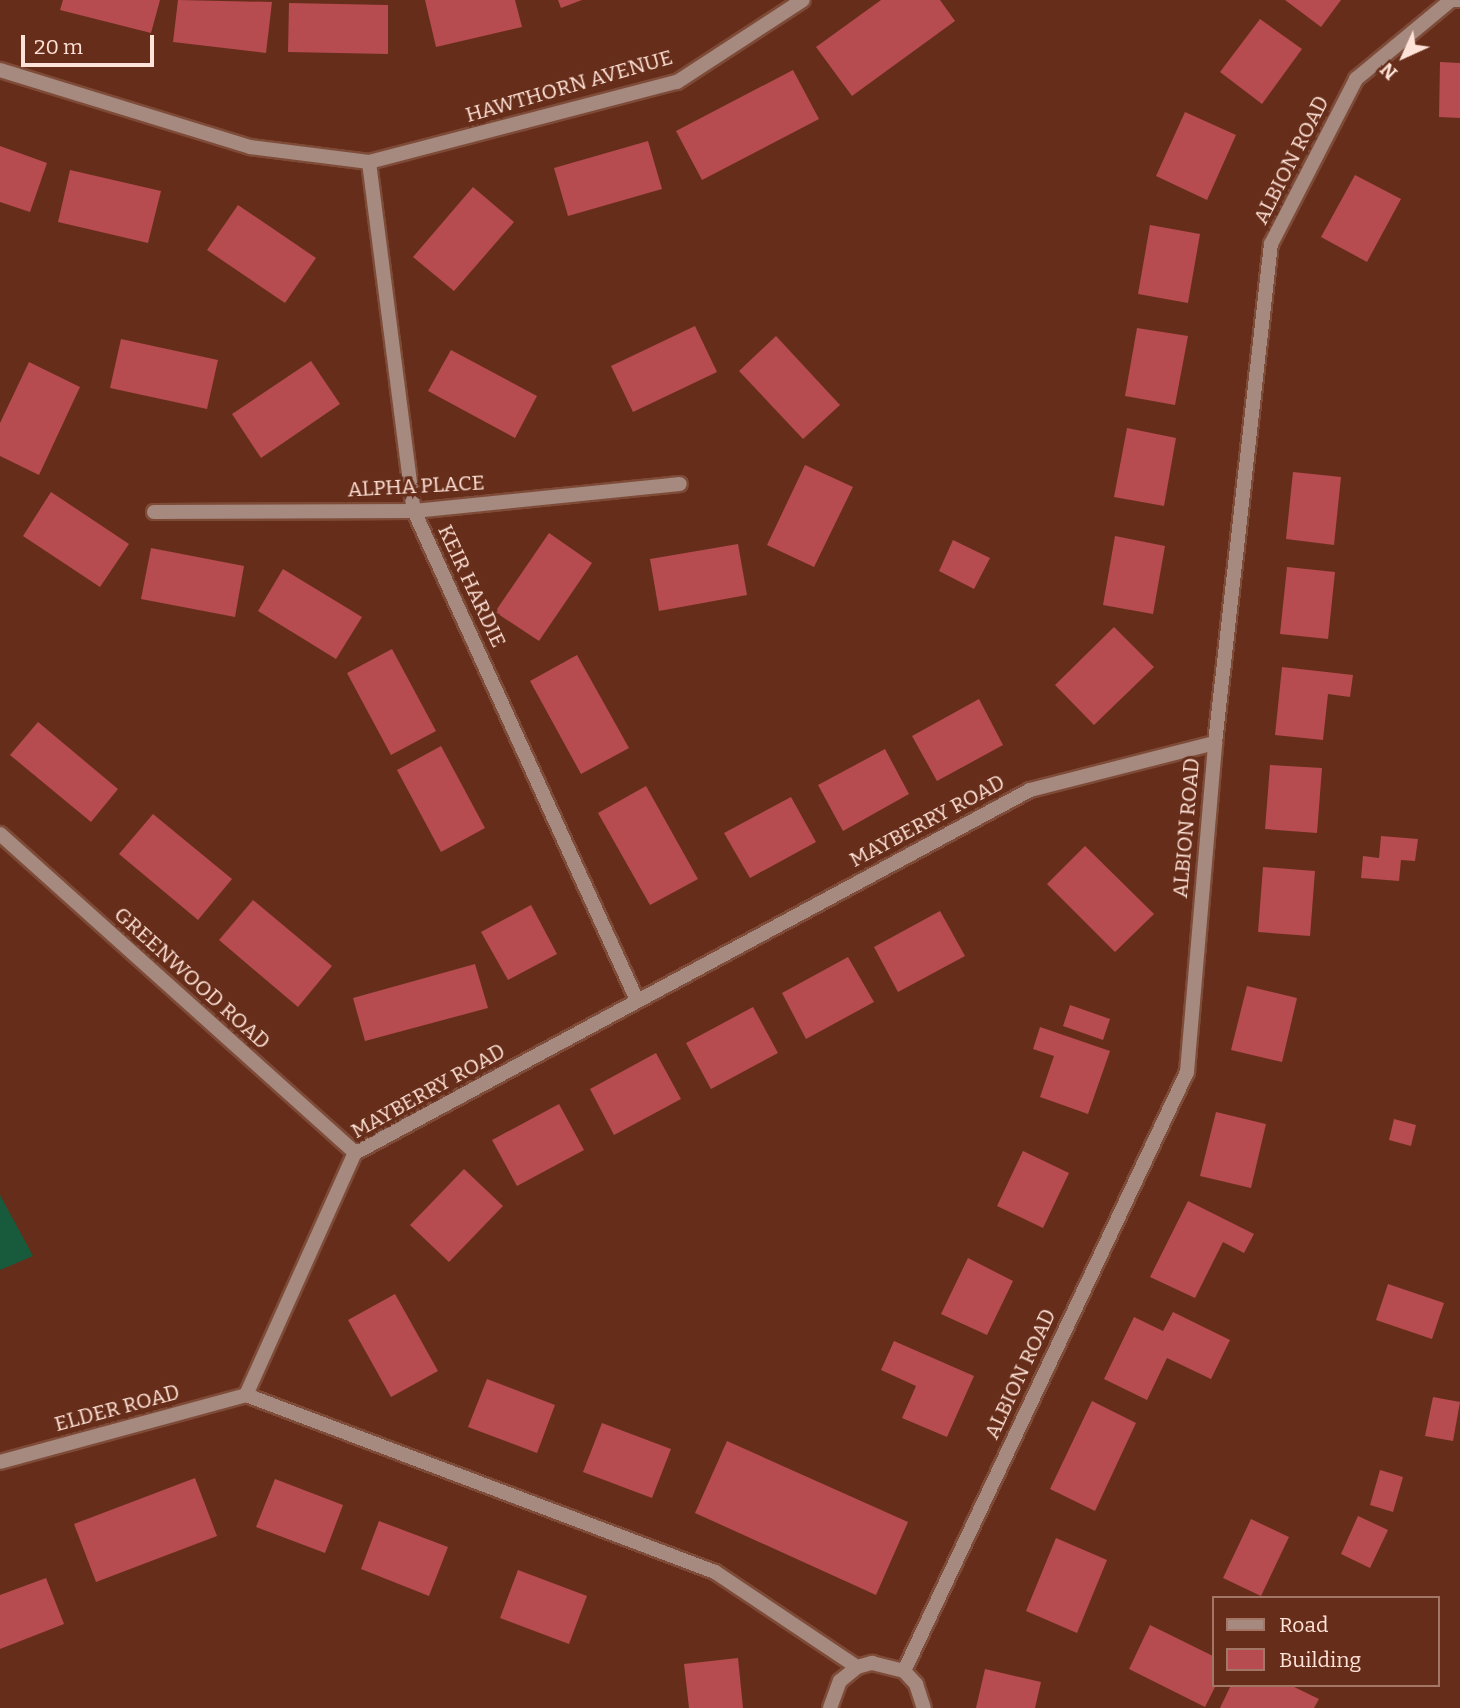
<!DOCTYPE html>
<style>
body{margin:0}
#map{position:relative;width:1460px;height:1708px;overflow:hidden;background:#662e1a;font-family:Bitter,serif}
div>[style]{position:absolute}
.green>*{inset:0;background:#185a3c}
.building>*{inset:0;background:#b64b50}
.roads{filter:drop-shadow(2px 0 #7e4b38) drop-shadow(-2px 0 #7e4b38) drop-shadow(0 2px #7e4b38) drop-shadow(0 -2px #7e4b38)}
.minor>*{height:14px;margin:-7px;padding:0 7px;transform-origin:7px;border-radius:7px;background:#a6897f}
span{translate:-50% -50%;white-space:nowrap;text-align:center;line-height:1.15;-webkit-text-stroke:6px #662e1a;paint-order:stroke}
.street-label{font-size:21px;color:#ffe2d8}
.legend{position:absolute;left:1212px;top:1596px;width:228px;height:91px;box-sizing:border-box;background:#662e1a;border:2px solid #a37666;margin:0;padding:9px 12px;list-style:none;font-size:21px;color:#ffe2d8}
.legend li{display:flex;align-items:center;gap:14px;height:35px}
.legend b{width:35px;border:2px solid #a37666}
.north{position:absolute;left:1369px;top:21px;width:70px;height:70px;-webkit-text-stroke:5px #662e1a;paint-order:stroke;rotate:225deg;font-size:19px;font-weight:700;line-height:28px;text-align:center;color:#ffe2d8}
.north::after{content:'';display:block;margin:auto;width:24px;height:32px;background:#ffe2d8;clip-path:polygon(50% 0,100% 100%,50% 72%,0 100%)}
.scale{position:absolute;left:21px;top:35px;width:133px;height:32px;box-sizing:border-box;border:4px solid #ffe2d8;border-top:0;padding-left:9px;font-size:21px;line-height:24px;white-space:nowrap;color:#ffe2d8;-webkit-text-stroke:5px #662e1a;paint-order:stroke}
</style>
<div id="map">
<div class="green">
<div style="clip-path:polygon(0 1195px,33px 1256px,0 1270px)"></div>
</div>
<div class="building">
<div style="clip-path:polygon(63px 0,160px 0,151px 33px,60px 10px)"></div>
<div style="clip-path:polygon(178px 0,272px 2px,266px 53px,173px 42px)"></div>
<div style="clip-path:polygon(425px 0,515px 0,522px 27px,436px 47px)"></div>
<div style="clip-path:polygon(558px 0,582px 0,561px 8px)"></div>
<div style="clip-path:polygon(881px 0,940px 0,955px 21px,852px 96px,816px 47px)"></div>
<div style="clip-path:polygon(1285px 0,1341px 0,1321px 27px)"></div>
<div style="clip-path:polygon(289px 3px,388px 5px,388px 54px,288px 52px)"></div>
<div style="clip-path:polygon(1260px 19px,1302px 49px,1262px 104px,1220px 72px)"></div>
<div style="clip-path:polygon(1440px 62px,1460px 63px,1460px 118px,1439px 117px)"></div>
<div style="clip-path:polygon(793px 70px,819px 119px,702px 180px,676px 131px)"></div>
<div style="clip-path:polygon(1185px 112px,1236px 135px,1207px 200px,1156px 176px)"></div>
<div style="clip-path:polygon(648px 141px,662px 189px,568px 216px,554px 168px)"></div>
<div style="clip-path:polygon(0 146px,47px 163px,30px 212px,0 202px)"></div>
<div style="clip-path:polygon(70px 170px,161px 191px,148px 243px,58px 222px)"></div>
<div style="clip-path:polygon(1355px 175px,1401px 199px,1367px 262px,1321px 237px)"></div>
<div style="clip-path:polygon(473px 187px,514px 222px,454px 291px,413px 257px)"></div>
<div style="clip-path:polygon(238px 205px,316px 258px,285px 303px,207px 250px)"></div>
<div style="clip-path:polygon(1150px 225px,1200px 234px,1188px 303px,1138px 294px)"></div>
<div style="clip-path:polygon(695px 326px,717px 372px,633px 412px,611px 366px)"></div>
<div style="clip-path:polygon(1137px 328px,1188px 336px,1175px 405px,1125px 396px)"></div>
<div style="clip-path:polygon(776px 336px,840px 405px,803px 439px,739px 371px)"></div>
<div style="clip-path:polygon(121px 339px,218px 360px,207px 409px,110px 388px)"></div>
<div style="clip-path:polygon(451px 350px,537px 396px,515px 438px,428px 391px)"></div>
<div style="clip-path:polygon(311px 361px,340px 404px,261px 458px,232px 414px)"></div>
<div style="clip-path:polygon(29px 362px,80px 387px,39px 475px,0 456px,0 423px)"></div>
<div style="clip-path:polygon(1127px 428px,1176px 438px,1164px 506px,1114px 497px)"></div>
<div style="clip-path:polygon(805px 465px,853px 487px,814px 567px,767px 545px)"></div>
<div style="clip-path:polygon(1293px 472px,1341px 477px,1334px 545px,1286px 539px)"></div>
<div style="clip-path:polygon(51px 492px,129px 544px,100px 587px,23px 536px)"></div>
<div style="clip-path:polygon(549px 533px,592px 563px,539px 641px,495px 612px)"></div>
<div style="clip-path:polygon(1115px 536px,1165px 546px,1153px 614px,1103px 605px)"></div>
<div style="clip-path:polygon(953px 540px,990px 558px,974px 589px,939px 571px)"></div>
<div style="clip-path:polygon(738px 544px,747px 595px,659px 611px,650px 559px)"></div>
<div style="clip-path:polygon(151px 548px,244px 566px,235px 617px,141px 599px)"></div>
<div style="clip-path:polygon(1287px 567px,1335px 572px,1328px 639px,1280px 634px)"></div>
<div style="clip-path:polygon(283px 569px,362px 617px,336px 659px,258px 611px)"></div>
<div style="clip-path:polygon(1114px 627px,1154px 667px,1094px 725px,1055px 685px)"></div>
<div style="clip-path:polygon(392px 649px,436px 731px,391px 755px,347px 673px)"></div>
<div style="clip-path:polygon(577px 655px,629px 748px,581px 774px,530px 681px)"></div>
<div style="clip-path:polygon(1282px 667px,1353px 675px,1350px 697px,1328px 694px,1323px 740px,1275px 735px)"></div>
<div style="clip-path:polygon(979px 699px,1003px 745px,937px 781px,912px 736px)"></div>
<div style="clip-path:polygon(38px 722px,118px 789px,91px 822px,10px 755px)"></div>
<div style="clip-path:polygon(441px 746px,485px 828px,441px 852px,397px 770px)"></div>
<div style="clip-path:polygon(885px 749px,909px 794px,843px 831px,818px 785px)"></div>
<div style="clip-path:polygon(1270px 765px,1322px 768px,1317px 833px,1265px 829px)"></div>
<div style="clip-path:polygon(646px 786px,698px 879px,650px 905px,598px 813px)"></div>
<div style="clip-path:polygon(791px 797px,816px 842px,750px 878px,724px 833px)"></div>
<div style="clip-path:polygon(153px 814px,232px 879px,198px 920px,119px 854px)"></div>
<div style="clip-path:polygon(1381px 836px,1418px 839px,1415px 861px,1401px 860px,1399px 881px,1361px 878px,1363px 856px,1379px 858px)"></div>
<div style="clip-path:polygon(1085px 846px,1154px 914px,1115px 952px,1047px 884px)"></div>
<div style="clip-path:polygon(1263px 867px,1315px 871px,1310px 936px,1258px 932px)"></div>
<div style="clip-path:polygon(253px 900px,332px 966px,298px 1007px,219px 940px)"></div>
<div style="clip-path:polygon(531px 905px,557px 954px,508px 980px,481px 932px)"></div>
<div style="clip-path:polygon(940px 911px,965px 956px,898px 992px,874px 947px)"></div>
<div style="clip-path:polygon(848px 957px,874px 1002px,806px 1039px,782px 993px)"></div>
<div style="clip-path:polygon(475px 964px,488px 1008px,365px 1041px,353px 998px)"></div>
<div style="clip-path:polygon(1247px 986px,1297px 998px,1282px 1062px,1231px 1050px)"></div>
<div style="clip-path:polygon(1070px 1005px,1110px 1019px,1103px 1040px,1063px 1026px)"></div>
<div style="clip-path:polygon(753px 1007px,778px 1053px,711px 1089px,686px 1043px)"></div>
<div style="clip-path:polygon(1040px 1027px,1110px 1051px,1088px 1114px,1040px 1097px,1054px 1056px,1033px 1049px)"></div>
<div style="clip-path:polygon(656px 1053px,681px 1099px,614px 1135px,590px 1089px)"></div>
<div style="clip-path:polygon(559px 1104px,584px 1150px,517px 1186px,492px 1140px)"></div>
<div style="clip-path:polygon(1216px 1112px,1266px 1124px,1251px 1188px,1200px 1176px)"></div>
<div style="clip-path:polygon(1394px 1119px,1416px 1125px,1411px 1146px,1389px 1140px)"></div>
<div style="clip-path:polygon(1023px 1151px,1069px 1173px,1043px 1228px,997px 1206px)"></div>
<div style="clip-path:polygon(464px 1169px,503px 1206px,449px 1262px,410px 1225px)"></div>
<div style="clip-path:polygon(1188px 1201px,1254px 1234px,1244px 1253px,1223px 1242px,1195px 1298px,1150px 1277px)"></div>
<div style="clip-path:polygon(968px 1258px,1013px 1281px,987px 1335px,941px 1314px)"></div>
<div style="clip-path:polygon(1388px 1284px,1444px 1303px,1432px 1339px,1376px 1320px)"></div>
<div style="clip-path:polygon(395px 1294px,438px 1371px,391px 1397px,348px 1320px)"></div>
<div style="clip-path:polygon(1173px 1312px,1230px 1340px,1211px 1379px,1167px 1358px,1147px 1400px,1104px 1379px,1134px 1317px,1163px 1331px)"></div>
<div style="clip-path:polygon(894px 1341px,974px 1376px,947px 1437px,902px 1418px,916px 1386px,881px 1370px)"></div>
<div style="clip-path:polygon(487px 1379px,555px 1405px,537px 1453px,468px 1427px)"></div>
<div style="clip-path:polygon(1433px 1397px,1460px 1402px,1453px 1441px,1425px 1436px)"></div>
<div style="clip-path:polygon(1092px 1401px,1136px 1423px,1095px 1511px,1050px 1489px)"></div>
<div style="clip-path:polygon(602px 1423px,671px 1449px,652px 1498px,583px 1472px)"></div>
<div style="clip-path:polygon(727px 1441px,908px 1522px,876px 1595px,695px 1513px)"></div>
<div style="clip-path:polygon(1380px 1470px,1403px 1477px,1393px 1512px,1370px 1505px)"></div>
<div style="clip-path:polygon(195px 1478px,217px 1536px,96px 1582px,74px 1524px)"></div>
<div style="clip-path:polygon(275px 1479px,343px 1505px,325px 1553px,256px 1527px)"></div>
<div style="clip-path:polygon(1358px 1516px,1388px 1530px,1370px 1568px,1341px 1554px)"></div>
<div style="clip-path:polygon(1251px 1519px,1289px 1537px,1261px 1596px,1223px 1578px)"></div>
<div style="clip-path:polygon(379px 1521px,448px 1547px,429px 1596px,361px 1569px)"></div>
<div style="clip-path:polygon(1056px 1538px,1107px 1560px,1077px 1633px,1026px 1611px)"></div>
<div style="clip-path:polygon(518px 1570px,587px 1596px,569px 1644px,500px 1618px)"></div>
<div style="clip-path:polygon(46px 1578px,64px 1624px,0 1649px,0 1595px)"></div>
<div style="clip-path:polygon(1150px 1625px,1213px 1656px,1216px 1685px,1205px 1707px,1129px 1669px)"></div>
<div style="clip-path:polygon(738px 1658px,743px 1708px,689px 1708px,684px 1664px)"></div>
<div style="clip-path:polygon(985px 1669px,1041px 1682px,1035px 1708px,976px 1708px)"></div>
<div style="clip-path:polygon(1231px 1685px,1290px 1685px,1319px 1699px,1314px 1708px,1220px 1708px)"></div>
</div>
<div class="roads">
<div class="minor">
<div style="left:0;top:70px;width:262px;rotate:17.1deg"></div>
<div style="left:250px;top:147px;width:120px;rotate:7.2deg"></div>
<div style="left:369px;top:162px;width:318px;rotate:-14.6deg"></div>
<div style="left:677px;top:82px;width:150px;rotate:-33.1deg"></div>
<div style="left:369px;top:162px;width:352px;rotate:82.7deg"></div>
<div style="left:414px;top:511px;width:537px;rotate:65.49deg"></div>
<div style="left:154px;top:512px;width:260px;rotate:-0.2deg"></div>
<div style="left:414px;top:511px;width:267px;rotate:-5.8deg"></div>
<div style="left:0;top:834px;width:477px;rotate:41.9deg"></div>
<div style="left:0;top:1462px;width:255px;rotate:-15.2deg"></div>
<div style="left:857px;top:1667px;width:171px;rotate:-146.2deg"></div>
<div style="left:715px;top:1572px;width:501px;rotate:-159.32deg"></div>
<div style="left:246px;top:1395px;width:265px;rotate:-65.8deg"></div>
<div style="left:355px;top:1153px;width:766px;rotate:-28.27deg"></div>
<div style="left:1030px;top:790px;width:191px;rotate:-14.3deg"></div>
<div style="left:904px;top:1671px;width:662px;rotate:-64.71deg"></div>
<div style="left:1187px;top:1072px;width:330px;rotate:-85.1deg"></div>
<div style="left:1215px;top:743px;width:502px;rotate:-83.6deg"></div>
<div style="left:1271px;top:244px;width:186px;rotate:-62.7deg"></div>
<div style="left:1356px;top:79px;width:124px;rotate:-39.7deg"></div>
<div style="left:1451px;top:0;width:9px"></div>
<div style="left:830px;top:1708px;width:29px;rotate:-70deg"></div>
<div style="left:840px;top:1681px;width:22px;rotate:-39deg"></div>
<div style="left:857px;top:1667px;width:16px;rotate:-15deg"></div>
<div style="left:872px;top:1663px;width:33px;rotate:14deg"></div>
<div style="left:904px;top:1671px;width:18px;rotate:47deg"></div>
<div style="left:916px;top:1684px;width:25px;rotate:72deg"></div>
</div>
</div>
<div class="street-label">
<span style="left:569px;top:86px;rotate:-16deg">HAWTHORN AVENUE</span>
<span style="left:1291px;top:160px;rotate:-63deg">ALBION ROAD</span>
<span style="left:416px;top:486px;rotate:-3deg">ALPHA PLACE</span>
<span style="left:472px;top:586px;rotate:65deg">KEIR HARDIE</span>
<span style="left:927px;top:821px;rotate:-28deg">MAYBERRY ROAD</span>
<span style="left:1186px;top:828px;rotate:-85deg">ALBION ROAD</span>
<span style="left:192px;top:978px;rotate:42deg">GREENWOOD ROAD</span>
<span style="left:428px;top:1091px;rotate:-29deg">MAYBERRY ROAD</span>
<span style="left:1020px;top:1374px;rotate:-65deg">ALBION ROAD</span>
<span style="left:117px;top:1408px;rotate:-15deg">ELDER ROAD</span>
</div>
<ul class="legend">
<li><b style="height:9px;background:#a6897f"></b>Road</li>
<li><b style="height:19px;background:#b64b50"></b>Building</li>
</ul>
<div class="north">N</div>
<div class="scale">20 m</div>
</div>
